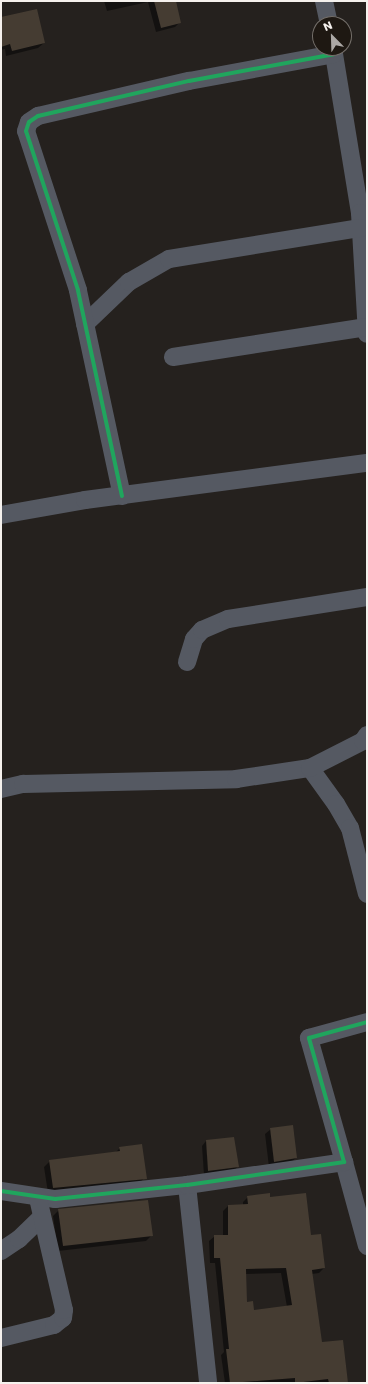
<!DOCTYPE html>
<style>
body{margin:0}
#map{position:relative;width:368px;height:1384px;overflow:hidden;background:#25211e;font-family:Poppins,sans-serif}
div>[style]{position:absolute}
.shadow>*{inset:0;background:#0007}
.building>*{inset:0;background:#453c32}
.street>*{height:18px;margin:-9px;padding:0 9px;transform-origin:9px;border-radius:9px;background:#555962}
.cycleway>*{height:4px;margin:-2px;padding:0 2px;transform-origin:2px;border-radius:2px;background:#20a55d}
span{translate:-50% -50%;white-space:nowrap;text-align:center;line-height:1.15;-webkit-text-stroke:3px #1e1812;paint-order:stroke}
.frame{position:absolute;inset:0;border:2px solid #f5f1ed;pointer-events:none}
.north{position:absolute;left:312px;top:16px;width:40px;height:40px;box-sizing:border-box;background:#1e1812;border:1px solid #746f6a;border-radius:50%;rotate:337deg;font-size:11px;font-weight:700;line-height:16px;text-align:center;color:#f5f1ed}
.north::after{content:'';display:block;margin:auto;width:14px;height:18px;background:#aca8a5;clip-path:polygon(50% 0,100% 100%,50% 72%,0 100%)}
</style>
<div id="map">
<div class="shadow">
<div style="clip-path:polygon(104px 1px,175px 1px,180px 22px,175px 27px,156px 32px,148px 2px,107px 11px)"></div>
<div style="clip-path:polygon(1px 18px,44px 43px,38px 48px,6px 56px,5px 49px,1px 50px)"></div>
<div style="clip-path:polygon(271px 1129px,296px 1158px,290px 1163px,269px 1167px,265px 1134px)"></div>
<div style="clip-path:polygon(206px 1141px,238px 1166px,234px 1171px,204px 1175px,202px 1146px)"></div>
<div style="clip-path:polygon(120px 1148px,144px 1178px,139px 1184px,48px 1193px,44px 1167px,50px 1161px,116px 1152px)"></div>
<div style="clip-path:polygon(evenodd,248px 1197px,269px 1198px,310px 1236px,324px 1268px,319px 1273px,312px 1274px,321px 1343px,346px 1383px,225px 1383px,221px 1355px,224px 1352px,215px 1263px,210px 1263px,209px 1241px,215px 1236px,223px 1236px,223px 1211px,228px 1206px,243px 1205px,243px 1202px,248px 1197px,281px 1273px,287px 1307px,253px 1311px,246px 1303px,246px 1274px,281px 1273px)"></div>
<div style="clip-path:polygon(59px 1210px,151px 1236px,146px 1241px,58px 1251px,53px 1216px)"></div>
</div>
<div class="building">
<div style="clip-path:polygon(154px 1px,176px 1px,181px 23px,161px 28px)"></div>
<div style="clip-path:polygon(37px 9px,45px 43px,12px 51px,10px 44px,1px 47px,1px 17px)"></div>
<div style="clip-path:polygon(293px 1125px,297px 1158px,274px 1162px,270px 1128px)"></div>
<div style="clip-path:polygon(234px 1137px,239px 1167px,208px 1171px,206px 1140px)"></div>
<div style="clip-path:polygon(142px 1144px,147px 1179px,53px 1188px,49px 1160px,120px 1151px,119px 1147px)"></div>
<div style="clip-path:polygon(evenodd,270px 1193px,270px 1197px,306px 1193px,311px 1235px,321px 1234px,325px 1268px,312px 1270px,322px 1342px,343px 1340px,348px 1383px,329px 1383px,328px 1379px,295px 1383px,295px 1378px,230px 1383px,226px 1349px,229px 1349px,220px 1258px,214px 1258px,214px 1235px,228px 1235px,228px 1205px,248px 1204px,247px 1196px,270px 1193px,286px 1268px,292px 1305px,254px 1310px,253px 1301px,247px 1302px,246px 1269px,286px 1268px)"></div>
<div style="clip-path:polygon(148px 1200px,153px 1236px,63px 1246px,58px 1209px)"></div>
</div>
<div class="street">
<div style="left:324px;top:1px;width:24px;rotate:78deg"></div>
<div style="left:333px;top:48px;width:167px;rotate:80.7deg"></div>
<div style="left:360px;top:213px;width:121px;rotate:86.7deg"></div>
<div style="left:85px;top:324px;width:61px;rotate:-43.7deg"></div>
<div style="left:129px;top:282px;width:46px;rotate:-29.9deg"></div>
<div style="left:169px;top:259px;width:194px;rotate:-9.2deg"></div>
<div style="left:173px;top:357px;width:196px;rotate:-8.8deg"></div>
<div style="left:122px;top:496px;width:211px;rotate:-102.1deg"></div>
<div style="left:78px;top:290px;width:167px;rotate:-108.1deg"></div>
<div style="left:26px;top:131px;width:9px;rotate:-72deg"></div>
<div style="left:29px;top:122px;width:11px;rotate:-34deg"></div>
<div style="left:38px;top:116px;width:155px;rotate:-13.1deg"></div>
<div style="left:189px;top:81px;width:147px;rotate:-10.5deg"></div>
<div style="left:1px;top:515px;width:85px;rotate:-10.1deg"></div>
<div style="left:85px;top:500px;width:284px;rotate:-7.5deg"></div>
<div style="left:187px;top:662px;width:24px;rotate:-73deg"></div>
<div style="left:194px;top:639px;width:12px;rotate:-48deg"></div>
<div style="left:202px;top:630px;width:28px;rotate:-23deg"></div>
<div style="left:228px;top:619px;width:141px;rotate:-9deg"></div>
<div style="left:310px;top:768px;width:44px;rotate:54.2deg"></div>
<div style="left:336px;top:804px;width:28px;rotate:60deg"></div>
<div style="left:350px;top:828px;width:68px;rotate:75.6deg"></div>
<div style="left:1px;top:789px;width:23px;rotate:-13deg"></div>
<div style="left:23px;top:784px;width:213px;rotate:-1.3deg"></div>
<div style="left:236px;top:779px;width:75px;rotate:-8.5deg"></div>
<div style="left:310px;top:768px;width:59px;rotate:-27deg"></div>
<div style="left:363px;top:741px;width:7px;rotate:-56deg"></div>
<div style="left:344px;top:1162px;width:87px;rotate:74.7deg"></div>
<div style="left:187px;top:1185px;width:199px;rotate:83.9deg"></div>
<div style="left:1px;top:1191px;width:55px;rotate:8.4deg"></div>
<div style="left:55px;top:1199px;width:133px;rotate:-6.1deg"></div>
<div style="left:187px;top:1185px;width:159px;rotate:-8.3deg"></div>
<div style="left:344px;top:1162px;width:129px;rotate:-105.8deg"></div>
<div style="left:309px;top:1038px;width:60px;rotate:-15.4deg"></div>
<div style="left:1px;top:1251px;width:22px;rotate:-34deg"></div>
<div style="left:19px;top:1239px;width:32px;rotate:-44deg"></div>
<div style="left:1px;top:1338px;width:55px;rotate:-13.8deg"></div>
<div style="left:54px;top:1325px;width:11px;rotate:-38deg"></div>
<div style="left:63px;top:1318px;width:8px;rotate:-83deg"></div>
<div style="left:64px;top:1310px;width:115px;rotate:-103.1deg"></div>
</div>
<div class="cycleway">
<div style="left:122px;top:496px;width:211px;rotate:-102.1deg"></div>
<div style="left:78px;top:290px;width:167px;rotate:-108.1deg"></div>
<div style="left:26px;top:131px;width:9px;rotate:-72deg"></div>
<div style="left:29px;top:122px;width:11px;rotate:-34deg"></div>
<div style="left:38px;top:116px;width:155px;rotate:-13.1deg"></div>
<div style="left:189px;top:81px;width:147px;rotate:-10.5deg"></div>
<div style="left:1px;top:1191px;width:55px;rotate:8.4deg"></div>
<div style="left:55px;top:1199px;width:133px;rotate:-6.1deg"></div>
<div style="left:187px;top:1185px;width:159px;rotate:-8.3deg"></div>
<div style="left:344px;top:1162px;width:129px;rotate:-105.8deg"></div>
<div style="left:309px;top:1038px;width:60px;rotate:-15.4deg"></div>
</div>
<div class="frame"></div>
<div class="north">N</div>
</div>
